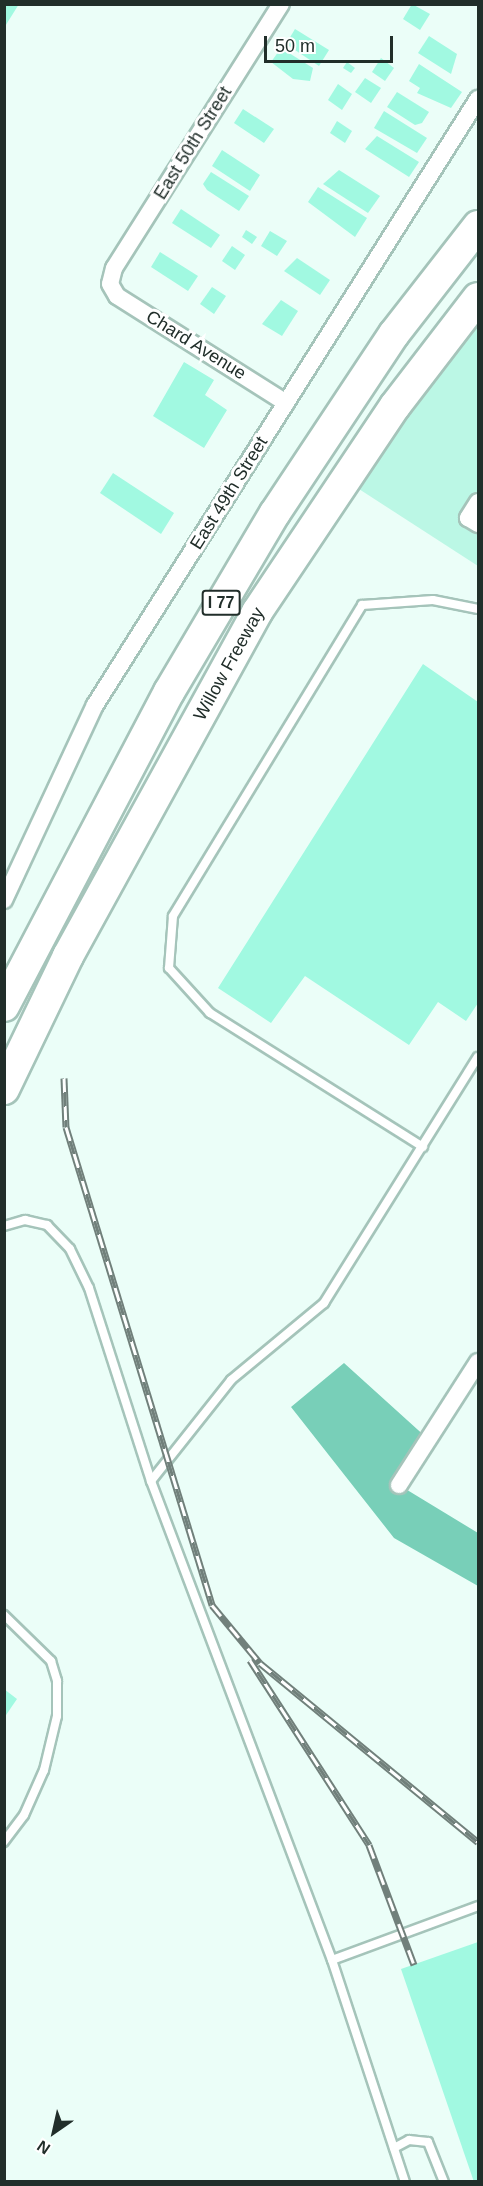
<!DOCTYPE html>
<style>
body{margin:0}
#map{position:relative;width:483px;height:2186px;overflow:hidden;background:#ebfef8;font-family:Arial,sans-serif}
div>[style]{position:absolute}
.green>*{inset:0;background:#bbf7e5}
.forest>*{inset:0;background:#78cfb8}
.building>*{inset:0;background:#a1f9e1}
.roads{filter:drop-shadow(2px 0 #a5c4ba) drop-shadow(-2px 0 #a5c4ba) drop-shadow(0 2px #a5c4ba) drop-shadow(0 -2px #a5c4ba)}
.service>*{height:8px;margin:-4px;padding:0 4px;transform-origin:4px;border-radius:4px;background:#fff}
.minor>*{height:16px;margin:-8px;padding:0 8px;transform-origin:8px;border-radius:8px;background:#fff}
.motorway>*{height:30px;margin:-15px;padding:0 15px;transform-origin:15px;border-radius:15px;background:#fff}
.rail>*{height:7px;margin-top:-3.5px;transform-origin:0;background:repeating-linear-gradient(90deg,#fff 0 14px,#71807b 0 28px);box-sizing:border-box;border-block:2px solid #71807b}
span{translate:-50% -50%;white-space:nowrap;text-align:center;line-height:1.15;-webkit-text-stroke:6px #fff;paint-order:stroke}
.shield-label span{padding:2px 4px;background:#fff;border:2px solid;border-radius:4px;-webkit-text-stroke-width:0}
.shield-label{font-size:16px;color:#212e2a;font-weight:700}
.street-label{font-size:18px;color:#212e2a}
.frame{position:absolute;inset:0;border:6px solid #212e2a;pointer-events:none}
.north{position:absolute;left:24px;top:2102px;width:60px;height:60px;-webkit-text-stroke:4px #fff;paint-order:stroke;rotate:214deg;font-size:16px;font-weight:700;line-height:24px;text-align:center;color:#212e2a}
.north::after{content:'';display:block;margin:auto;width:21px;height:27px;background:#212e2a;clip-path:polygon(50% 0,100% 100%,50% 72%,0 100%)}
.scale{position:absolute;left:264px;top:36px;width:129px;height:27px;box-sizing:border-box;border:3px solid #212e2a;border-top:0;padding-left:8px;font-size:18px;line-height:21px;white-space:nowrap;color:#212e2a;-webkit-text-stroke:4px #fff;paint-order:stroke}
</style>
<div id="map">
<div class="green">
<div style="clip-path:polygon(478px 303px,478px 566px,345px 480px)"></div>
</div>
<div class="forest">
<div style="clip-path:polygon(344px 1363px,428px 1439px,399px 1485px,478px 1533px,478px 1586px,394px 1538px,291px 1407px)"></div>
</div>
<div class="building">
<div style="clip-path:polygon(4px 4px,19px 4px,4px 28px)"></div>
<div style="clip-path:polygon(412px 4px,430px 14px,420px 30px,403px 19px)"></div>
<div style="clip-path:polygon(295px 29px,329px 50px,319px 66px,286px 44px)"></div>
<div style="clip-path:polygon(429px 36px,457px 54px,451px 74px,418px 53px)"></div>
<div style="clip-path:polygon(281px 48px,313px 68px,310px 81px,293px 79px,271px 62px)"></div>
<div style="clip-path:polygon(381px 58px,394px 68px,385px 81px,372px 72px)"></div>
<div style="clip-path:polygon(347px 62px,355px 68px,351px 73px,343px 68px)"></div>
<div style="clip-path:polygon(419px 64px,462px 92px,451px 108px,417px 93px,420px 88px,409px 81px)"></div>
<div style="clip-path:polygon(365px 78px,381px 88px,371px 103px,355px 92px)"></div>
<div style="clip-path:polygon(338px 84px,352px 94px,342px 110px,328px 100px)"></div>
<div style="clip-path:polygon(397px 92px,429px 112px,422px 123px,415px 125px,387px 107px)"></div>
<div style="clip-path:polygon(243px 109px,274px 129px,264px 143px,234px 123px)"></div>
<div style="clip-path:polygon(384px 111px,427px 138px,417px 153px,374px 128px)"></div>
<div style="clip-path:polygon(337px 121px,352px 131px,345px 143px,330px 133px)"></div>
<div style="clip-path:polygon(377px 136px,419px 162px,409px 177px,365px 149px)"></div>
<div style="clip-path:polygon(222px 150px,260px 175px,250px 191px,212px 166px)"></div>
<div style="clip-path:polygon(339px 170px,380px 196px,368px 213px,323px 184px)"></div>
<div style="clip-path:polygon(211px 172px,249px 196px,239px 211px,207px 190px,203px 184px)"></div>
<div style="clip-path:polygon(318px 187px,367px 218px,355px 237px,308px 202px)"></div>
<div style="clip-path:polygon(181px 209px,220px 235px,211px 248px,172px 223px)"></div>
<div style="clip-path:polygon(246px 230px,257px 237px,252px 244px,242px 237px)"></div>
<div style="clip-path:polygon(270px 231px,287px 241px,277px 256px,261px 246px)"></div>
<div style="clip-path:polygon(232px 246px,245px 255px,235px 270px,222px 261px)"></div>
<div style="clip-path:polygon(160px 252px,198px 276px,188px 291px,151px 267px)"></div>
<div style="clip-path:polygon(297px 258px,330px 280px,320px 295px,284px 271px)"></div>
<div style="clip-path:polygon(212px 287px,226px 296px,214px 314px,200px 304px)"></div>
<div style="clip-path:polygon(281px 300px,298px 311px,282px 336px,262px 324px)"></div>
<div style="clip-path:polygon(184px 362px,214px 380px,205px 395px,227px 410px,204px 448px,153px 416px)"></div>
<div style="clip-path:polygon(113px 473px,174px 513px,161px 534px,100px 493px)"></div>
<div style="clip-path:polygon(423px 664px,478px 702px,478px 1003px,466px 1021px,438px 1002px,409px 1045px,305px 976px,271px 1023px,218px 988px)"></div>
<div style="clip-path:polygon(4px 1689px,17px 1699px,4px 1718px)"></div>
<div style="clip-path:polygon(478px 1942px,478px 2182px,474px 2182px,401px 1969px)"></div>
</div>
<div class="roads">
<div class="service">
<div style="left:423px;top:1147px;width:252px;rotate:-147.8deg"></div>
<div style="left:210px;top:1013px;width:61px;rotate:-132.3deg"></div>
<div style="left:169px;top:968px;width:52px;rotate:-85.6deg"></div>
<div style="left:173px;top:916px;width:364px;rotate:-58.7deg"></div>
<div style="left:362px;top:605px;width:71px;rotate:-4deg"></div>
<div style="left:433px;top:600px;width:46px;rotate:11.3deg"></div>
<div style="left:4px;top:1226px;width:22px;rotate:-16deg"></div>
<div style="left:25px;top:1220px;width:23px;rotate:13deg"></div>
<div style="left:47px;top:1225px;width:33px;rotate:46deg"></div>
<div style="left:70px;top:1249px;width:43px;rotate:64deg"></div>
<div style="left:89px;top:1288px;width:203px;rotate:72.2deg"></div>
<div style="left:4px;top:1615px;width:66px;rotate:44.4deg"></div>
<div style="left:51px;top:1661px;width:21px;rotate:73deg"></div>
<div style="left:57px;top:1681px;width:35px;rotate:90deg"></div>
<div style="left:57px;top:1716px;width:56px;rotate:103.5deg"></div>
<div style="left:44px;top:1770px;width:49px;rotate:114deg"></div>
<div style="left:24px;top:1815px;width:34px;rotate:127deg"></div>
<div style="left:332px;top:1960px;width:512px;rotate:-110.7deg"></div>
<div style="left:151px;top:1481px;width:129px;rotate:-51.6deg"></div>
<div style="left:231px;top:1380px;width:121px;rotate:-39.6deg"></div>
<div style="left:324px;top:1303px;width:290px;rotate:-58deg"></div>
<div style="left:394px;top:2148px;width:17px;rotate:-28deg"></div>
<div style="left:409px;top:2140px;width:19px;rotate:6deg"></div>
<div style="left:428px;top:2142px;width:43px;rotate:68.2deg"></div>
<div style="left:405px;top:2182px;width:234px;rotate:-108.2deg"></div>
<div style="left:332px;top:1960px;width:156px;rotate:-20.3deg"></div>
</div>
<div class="minor">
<div style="left:281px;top:4px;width:312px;rotate:122.3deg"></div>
<div style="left:114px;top:268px;width:16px;rotate:104deg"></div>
<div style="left:110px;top:284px;width:14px;rotate:60deg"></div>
<div style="left:117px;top:296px;width:200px;rotate:32.3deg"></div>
<div style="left:478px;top:502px;width:19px;rotate:122deg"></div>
<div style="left:468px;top:518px;width:12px;rotate:31deg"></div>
<div style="left:4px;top:900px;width:215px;rotate:-65deg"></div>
<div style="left:95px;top:705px;width:717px;rotate:-57.71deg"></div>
<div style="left:399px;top:1485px;width:146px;rotate:-57.3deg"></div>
</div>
<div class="motorway">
<div style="left:4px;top:1006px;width:355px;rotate:-62.3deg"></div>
<div style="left:169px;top:692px;width:208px;rotate:-59.4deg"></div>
<div style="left:275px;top:513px;width:215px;rotate:-56.4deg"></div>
<div style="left:394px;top:334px;width:137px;rotate:-52.1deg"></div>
<div style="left:4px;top:1089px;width:148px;rotate:-64.3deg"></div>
<div style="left:68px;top:956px;width:393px;rotate:-61.2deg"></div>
<div style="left:257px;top:612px;width:248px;rotate:-56.2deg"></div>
<div style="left:395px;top:406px;width:136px;rotate:-52.5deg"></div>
</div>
</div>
<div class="rail">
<div style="left:64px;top:1078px;width:49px;rotate:87.7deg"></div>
<div style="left:66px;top:1127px;width:500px;rotate:73deg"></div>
<div style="left:212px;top:1605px;width:75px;rotate:50.4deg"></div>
<div style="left:260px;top:1663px;width:282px;rotate:39.4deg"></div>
<div style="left:250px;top:1660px;width:220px;rotate:57.2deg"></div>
<div style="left:369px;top:1845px;width:128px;rotate:69.4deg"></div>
</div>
<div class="shield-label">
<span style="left:221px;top:603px">I 77</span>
</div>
<div class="street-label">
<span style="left:193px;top:143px;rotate:-58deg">East 50th Street</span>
<span style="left:196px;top:345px;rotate:32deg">Chard Avenue</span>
<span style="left:229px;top:493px;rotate:-58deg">East 49th Street</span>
<span style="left:229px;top:664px;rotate:-61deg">Willow Freeway</span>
</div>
<div class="frame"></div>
<div class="north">N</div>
<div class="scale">50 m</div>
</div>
